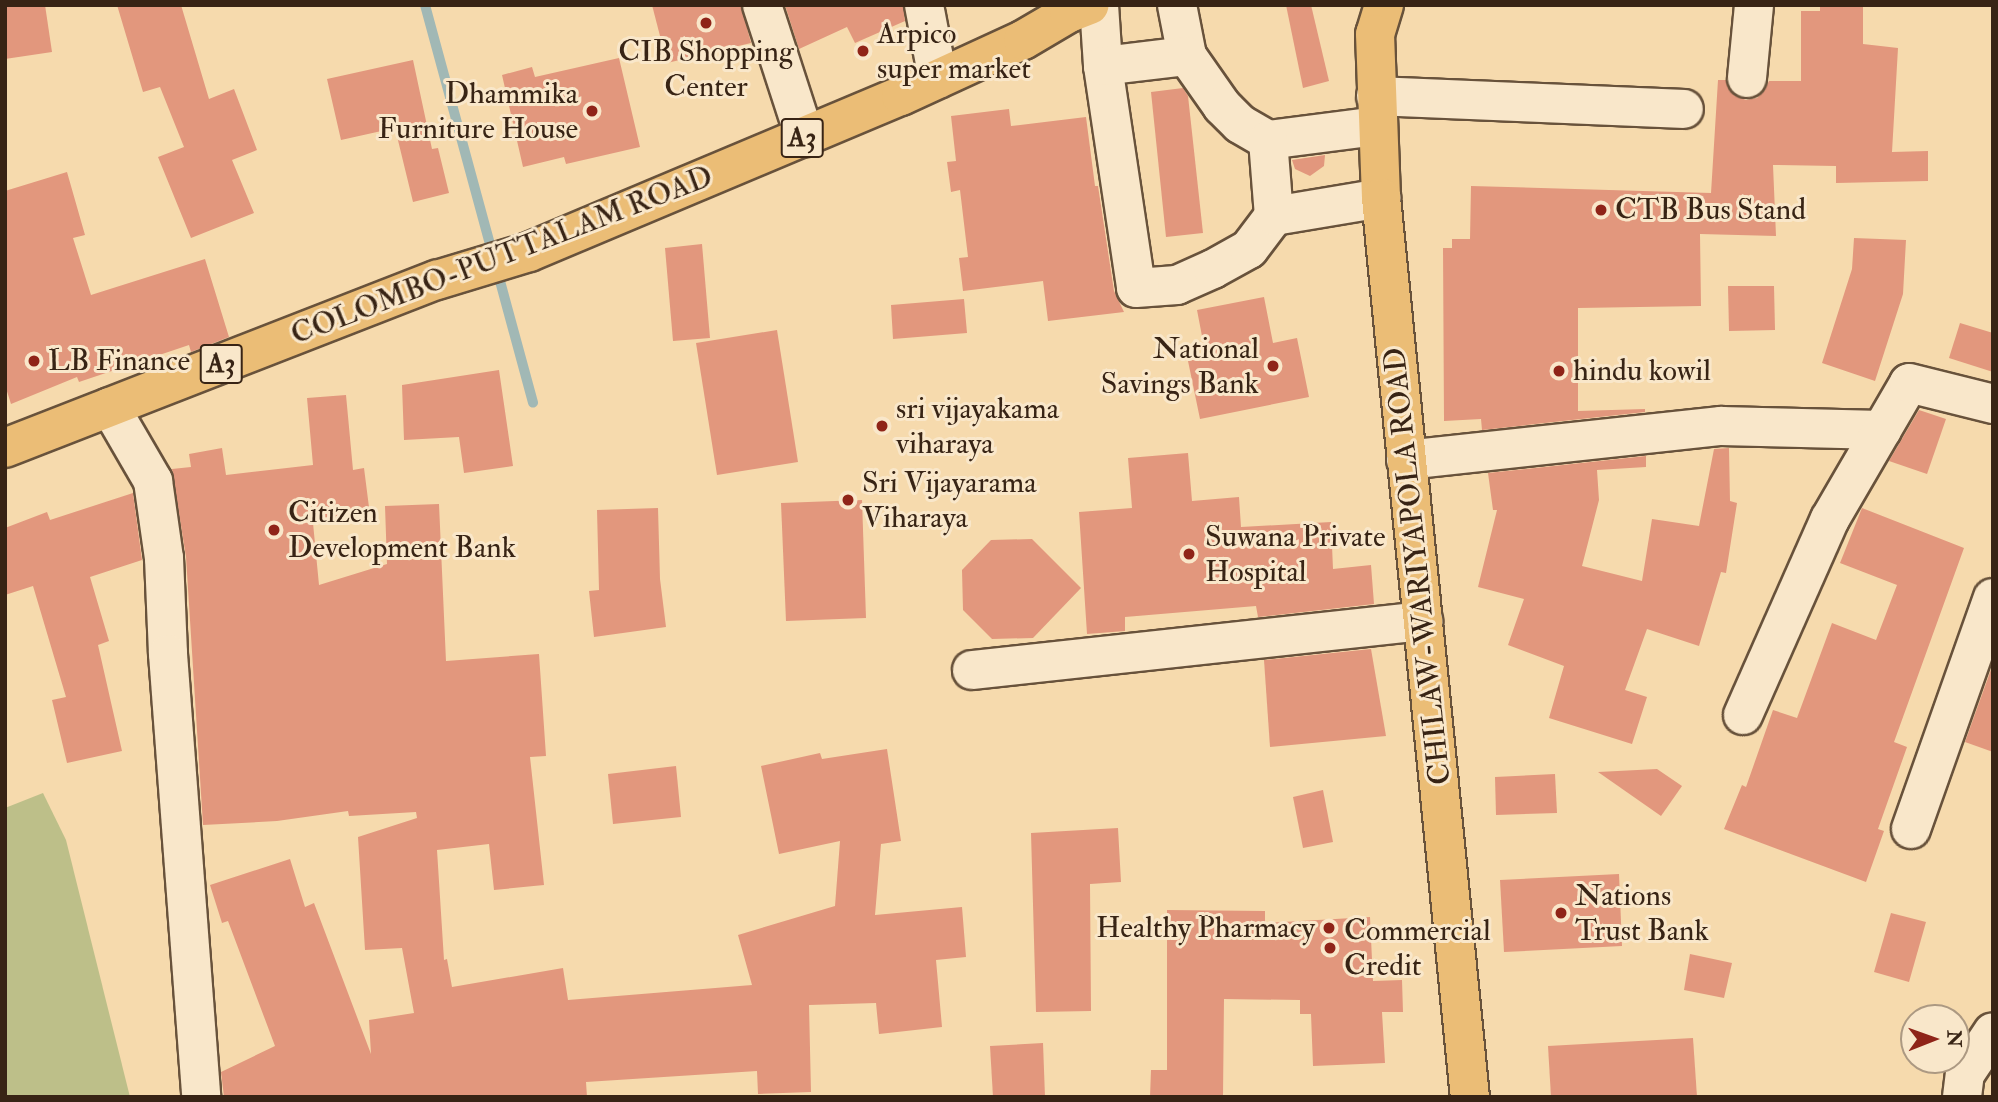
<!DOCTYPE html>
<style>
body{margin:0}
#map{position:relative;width:1998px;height:1102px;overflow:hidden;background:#f6daad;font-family:"IM FELL Double Pica",serif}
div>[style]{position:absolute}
.green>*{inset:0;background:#bdbf89}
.stream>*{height:10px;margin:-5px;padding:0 5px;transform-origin:5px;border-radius:5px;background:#a1b8b5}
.building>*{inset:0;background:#e2977d}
.roads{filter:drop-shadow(2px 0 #68523b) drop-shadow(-2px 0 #68523b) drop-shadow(0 2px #68523b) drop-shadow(0 -2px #68523b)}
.minor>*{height:38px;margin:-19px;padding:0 19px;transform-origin:19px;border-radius:19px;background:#f9e7ca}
.major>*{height:38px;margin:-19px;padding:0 19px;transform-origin:19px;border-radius:19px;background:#ebbd76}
.highway>*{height:38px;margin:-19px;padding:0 19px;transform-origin:19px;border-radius:19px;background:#ebbd76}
.dots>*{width:19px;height:19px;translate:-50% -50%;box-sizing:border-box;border:4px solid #f9e7ca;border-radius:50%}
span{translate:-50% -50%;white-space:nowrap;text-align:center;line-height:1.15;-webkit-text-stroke:6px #f9e7ca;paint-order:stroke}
.shield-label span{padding:2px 5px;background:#f9e7ca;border:2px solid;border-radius:5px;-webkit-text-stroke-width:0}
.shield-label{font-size:28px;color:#382415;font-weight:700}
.poi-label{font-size:30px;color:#382415}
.left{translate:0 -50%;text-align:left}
.right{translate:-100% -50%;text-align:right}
.street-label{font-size:30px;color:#382415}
.frame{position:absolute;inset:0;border:7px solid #382415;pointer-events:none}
.north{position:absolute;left:1900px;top:1004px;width:70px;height:70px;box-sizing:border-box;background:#f9e7ca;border:2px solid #ac9982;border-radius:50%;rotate:89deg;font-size:19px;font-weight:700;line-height:28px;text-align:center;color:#382415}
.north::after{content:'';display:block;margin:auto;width:24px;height:32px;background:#8f2418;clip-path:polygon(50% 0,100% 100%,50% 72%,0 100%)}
</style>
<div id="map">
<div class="green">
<div style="clip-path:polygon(43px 793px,66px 840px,130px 1097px,5px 1097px,5px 808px)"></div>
</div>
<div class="stream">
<div style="left:425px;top:5px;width:412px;rotate:74.8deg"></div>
</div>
<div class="building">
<div style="clip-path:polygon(5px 5px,45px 5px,52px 52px,5px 59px)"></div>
<div style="clip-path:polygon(117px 5px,181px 5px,209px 99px,234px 89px,257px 150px,232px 160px,254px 213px,191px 238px,158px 157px,184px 147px,160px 87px,143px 92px)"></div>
<div style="clip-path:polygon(652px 5px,741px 5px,751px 43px,667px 63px)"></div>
<div style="clip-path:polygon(785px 5px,903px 5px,905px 21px,855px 43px,847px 27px,799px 49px)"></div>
<div style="clip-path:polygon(1286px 5px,1311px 5px,1329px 81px,1303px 88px)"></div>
<div style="clip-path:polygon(1820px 5px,1863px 5px,1863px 44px,1898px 48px,1892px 152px,1928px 151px,1928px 181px,1836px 183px,1836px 166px,1773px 165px,1776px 236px,1700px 234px,1701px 306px,1578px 308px,1578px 411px,1645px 409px,1645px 412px,1482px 430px,1481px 419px,1444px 421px,1443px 248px,1452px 248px,1452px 239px,1470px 239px,1471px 186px,1711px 193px,1718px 80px,1726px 80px,1734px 95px,1746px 100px,1757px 98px,1764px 91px,1769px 81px,1801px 81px,1801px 11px,1820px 11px)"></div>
<div style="clip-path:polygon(619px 58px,640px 147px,566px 164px,564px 157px,523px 167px,502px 75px,532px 67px,535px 77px)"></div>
<div style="clip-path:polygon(413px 60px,432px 149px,438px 148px,449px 193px,413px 202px,395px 128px,341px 140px,327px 79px)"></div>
<div style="clip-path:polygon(1183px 88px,1188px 96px,1203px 233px,1166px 237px,1151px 92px)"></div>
<div style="clip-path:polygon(1009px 109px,1011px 126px,1086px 117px,1095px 186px,1098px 186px,1114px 291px,1124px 312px,1048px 321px,1043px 281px,963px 291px,959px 258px,968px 257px,960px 190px,951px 192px,947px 162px,956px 161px,951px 116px)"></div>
<div style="clip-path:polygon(1325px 155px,1324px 166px,1310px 176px,1295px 169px,1292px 160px)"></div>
<div style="clip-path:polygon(67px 172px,85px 235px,73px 238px,91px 295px,205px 259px,229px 337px,191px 352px,189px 345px,79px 382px,77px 377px,11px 404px,5px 385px,5px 191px)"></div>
<div style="clip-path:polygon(1854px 238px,1906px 240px,1903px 294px,1875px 381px,1822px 363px,1852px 269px)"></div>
<div style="clip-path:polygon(702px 244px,710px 338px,673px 341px,665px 248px)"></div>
<div style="clip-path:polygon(1728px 286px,1774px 286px,1775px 330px,1729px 331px)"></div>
<div style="clip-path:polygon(1264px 297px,1273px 343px,1297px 338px,1309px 397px,1200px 419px,1188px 361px,1206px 357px,1197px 310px)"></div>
<div style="clip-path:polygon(964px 299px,967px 333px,893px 339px,891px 305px)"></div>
<div style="clip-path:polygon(1960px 323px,1993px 333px,1993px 372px,1949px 358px)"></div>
<div style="clip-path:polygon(777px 330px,798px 462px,717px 475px,696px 343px)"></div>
<div style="clip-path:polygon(499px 370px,513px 466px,464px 473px,459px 437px,404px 440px,402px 385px)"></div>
<div style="clip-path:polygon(346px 395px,353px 470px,364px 468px,370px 515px,313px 523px,319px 585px,387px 564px,385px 506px,439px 504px,446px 661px,539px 654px,546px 756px,530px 757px,544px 885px,494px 890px,489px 844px,437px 850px,444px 960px,447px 959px,452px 987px,563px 968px,568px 1000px,752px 985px,738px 935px,835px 906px,840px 841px,779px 854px,761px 766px,820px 753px,822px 759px,887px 749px,901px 841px,881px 844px,875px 915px,962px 907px,966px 957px,936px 960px,942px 1027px,879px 1034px,876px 1003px,809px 1005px,811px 1092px,758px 1094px,757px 1071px,586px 1082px,587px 1097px,224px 1097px,221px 1072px,275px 1046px,228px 921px,222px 923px,210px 885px,290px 859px,305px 907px,314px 903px,371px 1054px,369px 1020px,414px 1013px,402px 948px,365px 950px,358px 837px,417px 818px,416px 812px,349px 816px,348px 811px,277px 821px,203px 825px,186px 557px,172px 469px,191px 467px,189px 454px,222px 448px,226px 475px,313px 465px,307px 398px)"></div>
<div style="clip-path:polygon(1919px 410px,1946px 419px,1927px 474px,1889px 461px)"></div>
<div style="clip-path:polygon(1729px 448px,1730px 501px,1737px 503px,1726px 573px,1721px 572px,1699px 646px,1647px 629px,1625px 690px,1647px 697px,1632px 744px,1549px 718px,1564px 666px,1508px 645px,1524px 599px,1478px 587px,1497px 510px,1493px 510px,1488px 473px,1646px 456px,1646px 467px,1597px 470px,1599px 500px,1582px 566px,1642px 581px,1652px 519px,1699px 526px,1714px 449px)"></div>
<div style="clip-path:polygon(1188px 453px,1192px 501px,1239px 497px,1241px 527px,1331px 522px,1333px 569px,1371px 565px,1374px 604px,1258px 617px,1256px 606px,1125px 617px,1125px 631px,1087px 634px,1079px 512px,1132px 508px,1128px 458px)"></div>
<div style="clip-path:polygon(133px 493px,142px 560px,90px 577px,109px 641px,98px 645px,122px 751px,67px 763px,52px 700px,66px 697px,33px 586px,5px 595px,5px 528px,47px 512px,50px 520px)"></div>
<div style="clip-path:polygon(862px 500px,866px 618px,786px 621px,781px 503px)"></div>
<div style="clip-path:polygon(658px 508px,660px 579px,666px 627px,594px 637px,589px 591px,599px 590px,597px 510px)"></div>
<div style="clip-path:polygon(1862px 508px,1964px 548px,1894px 742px,1907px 747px,1878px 829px,1884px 831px,1866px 882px,1724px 829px,1742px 785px,1746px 787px,1773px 710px,1797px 718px,1832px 623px,1876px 640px,1897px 585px,1840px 563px)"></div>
<div style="clip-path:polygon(1032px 539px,1081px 588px,1033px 638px,992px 639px,963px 610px,962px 570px,991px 540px)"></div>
<div style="clip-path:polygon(1371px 649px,1386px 736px,1270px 747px,1264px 660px)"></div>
<div style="clip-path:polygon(1993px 664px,1993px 752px,1965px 742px)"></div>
<div style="clip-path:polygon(676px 766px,681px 817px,613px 824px,608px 774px)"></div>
<div style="clip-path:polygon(1657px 769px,1682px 786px,1661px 816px,1598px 772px)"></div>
<div style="clip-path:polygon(1555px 774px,1557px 813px,1496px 815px,1495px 777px)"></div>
<div style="clip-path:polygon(1323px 790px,1333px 842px,1303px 848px,1293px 797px)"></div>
<div style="clip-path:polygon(1118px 828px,1121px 882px,1090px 884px,1091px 1011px,1036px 1012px,1031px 833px)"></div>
<div style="clip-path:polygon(1619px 874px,1622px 946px,1504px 952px,1500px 880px)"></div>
<div style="clip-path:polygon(1167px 910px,1265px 911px,1265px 923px,1370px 917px,1373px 981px,1402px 980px,1403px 1012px,1382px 1012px,1385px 1063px,1313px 1066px,1311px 1014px,1300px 1014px,1300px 1000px,1224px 999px,1223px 1097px,1150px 1097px,1151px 1070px,1167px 1070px)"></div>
<div style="clip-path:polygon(1891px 913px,1926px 922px,1909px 982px,1874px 972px)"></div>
<div style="clip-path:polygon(1690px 954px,1732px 963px,1724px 998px,1684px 990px)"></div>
<div style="clip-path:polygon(1693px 1038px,1697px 1097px,1551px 1097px,1548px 1046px)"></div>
<div style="clip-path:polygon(1043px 1043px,1045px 1097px,993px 1097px,990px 1046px)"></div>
</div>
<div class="roads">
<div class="minor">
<div style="left:762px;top:5px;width:139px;rotate:72deg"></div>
<div style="left:924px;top:5px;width:75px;rotate:79.3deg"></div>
<div style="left:1099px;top:5px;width:61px;rotate:86.2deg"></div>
<div style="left:1103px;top:66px;width:224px;rotate:81.5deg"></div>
<div style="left:1136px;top:288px;width:41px;rotate:-4.2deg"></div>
<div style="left:1177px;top:285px;width:39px;rotate:-24deg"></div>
<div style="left:1213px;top:269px;width:41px;rotate:-29.1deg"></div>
<div style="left:1249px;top:249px;width:41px;rotate:-52.9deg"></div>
<div style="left:1274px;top:216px;width:109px;rotate:-9.5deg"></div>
<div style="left:1177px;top:5px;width:52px;rotate:78.9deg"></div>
<div style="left:1103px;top:66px;width:85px;rotate:-6.8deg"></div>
<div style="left:1187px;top:56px;width:61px;rotate:55deg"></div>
<div style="left:1222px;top:106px;width:25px;rotate:45deg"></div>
<div style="left:1240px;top:124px;width:32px;rotate:30deg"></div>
<div style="left:1268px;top:140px;width:110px;rotate:-7.3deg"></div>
<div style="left:1747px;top:78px;width:73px;rotate:-84.5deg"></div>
<div style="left:1376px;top:96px;width:308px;rotate:2.4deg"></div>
<div style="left:1268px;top:140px;width:76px;rotate:85.5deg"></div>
<div style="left:110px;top:407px;width:86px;rotate:59.8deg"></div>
<div style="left:153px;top:481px;width:78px;rotate:81.9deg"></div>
<div style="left:164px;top:558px;width:96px;rotate:87.6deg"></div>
<div style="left:168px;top:654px;width:444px;rotate:85.7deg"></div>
<div style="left:1406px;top:460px;width:317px;rotate:-6.2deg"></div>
<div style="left:1721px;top:426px;width:161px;rotate:1.4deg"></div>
<div style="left:972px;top:670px;width:454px;rotate:-6.2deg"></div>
<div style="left:1743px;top:715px;width:214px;rotate:-66.1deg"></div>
<div style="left:1830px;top:519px;width:157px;rotate:-59.8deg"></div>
<div style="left:1909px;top:383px;width:87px;rotate:14deg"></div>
<div style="left:1911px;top:829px;width:245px;rotate:-70.5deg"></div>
<div style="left:1962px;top:1097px;width:23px;rotate:-83deg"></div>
<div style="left:1965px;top:1074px;width:50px;rotate:-56.3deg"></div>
</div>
<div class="major">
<div style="left:1384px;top:5px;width:30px;rotate:107deg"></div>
<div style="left:1375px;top:34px;width:164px;rotate:87.9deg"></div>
<div style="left:1381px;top:198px;width:903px;rotate:84.35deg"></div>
</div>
<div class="highway">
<div style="left:5px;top:448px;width:464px;rotate:-21.3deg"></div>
<div style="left:437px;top:280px;width:96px;rotate:-16.9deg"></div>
<div style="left:529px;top:252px;width:403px;rotate:-22.8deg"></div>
<div style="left:901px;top:96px;width:134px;rotate:-24.7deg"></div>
<div style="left:1023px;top:40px;width:53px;rotate:-30.4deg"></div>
<div style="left:1069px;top:13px;width:22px;rotate:-21deg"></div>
</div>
</div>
<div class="dots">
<div style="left:706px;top:23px;background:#8f2418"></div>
<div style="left:863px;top:51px;background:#8f2418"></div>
<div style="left:592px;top:111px;background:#8f2418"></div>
<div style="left:1601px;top:210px;background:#8f2418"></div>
<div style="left:34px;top:361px;background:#8f2418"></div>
<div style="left:1273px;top:366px;background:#8f2418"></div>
<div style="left:1559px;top:371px;background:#8f2418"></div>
<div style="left:882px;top:426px;background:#8f2418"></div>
<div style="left:848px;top:500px;background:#8f2418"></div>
<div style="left:274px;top:530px;background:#8f2418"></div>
<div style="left:1189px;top:554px;background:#8f2418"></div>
<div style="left:1561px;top:913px;background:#8f2418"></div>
<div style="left:1329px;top:928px;background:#8f2418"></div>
<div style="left:1330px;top:948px;background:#8f2418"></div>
</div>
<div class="shield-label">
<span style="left:802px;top:138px">A3</span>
<span style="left:221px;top:364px">A3</span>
</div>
<div class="poi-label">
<span class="left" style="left:877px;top:51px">Arpico<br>super market</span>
<span style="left:706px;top:69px">CIB Shopping<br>Center</span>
<span class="right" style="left:578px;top:111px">Dhammika<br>Furniture House</span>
<span class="left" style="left:1615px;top:210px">CTB Bus Stand</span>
<span class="right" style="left:1259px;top:366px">National<br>Savings Bank</span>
<span class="left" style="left:48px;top:361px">LB Finance</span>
<span class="left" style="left:1573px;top:371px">hindu kowil</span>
<span class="left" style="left:896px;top:426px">sri vijayakama<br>viharaya</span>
<span class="left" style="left:862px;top:500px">Sri Vijayarama<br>Viharaya</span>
<span class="left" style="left:288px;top:530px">Citizen<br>Development Bank</span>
<span class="left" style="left:1205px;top:554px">Suwana Private<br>Hospital</span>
<span class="left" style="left:1575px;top:913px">Nations<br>Trust Bank</span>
<span class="right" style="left:1315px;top:928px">Healthy Pharmacy</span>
<span class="left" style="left:1344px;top:948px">Commercial<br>Credit</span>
</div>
<div class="street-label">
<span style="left:502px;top:256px;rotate:-21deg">COLOMBO-PUTTALAM ROAD</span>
<span style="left:1418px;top:566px;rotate:-96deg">CHILAW-WARIYAPOLA ROAD</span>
</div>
<div class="frame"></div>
<div class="north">N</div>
</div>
